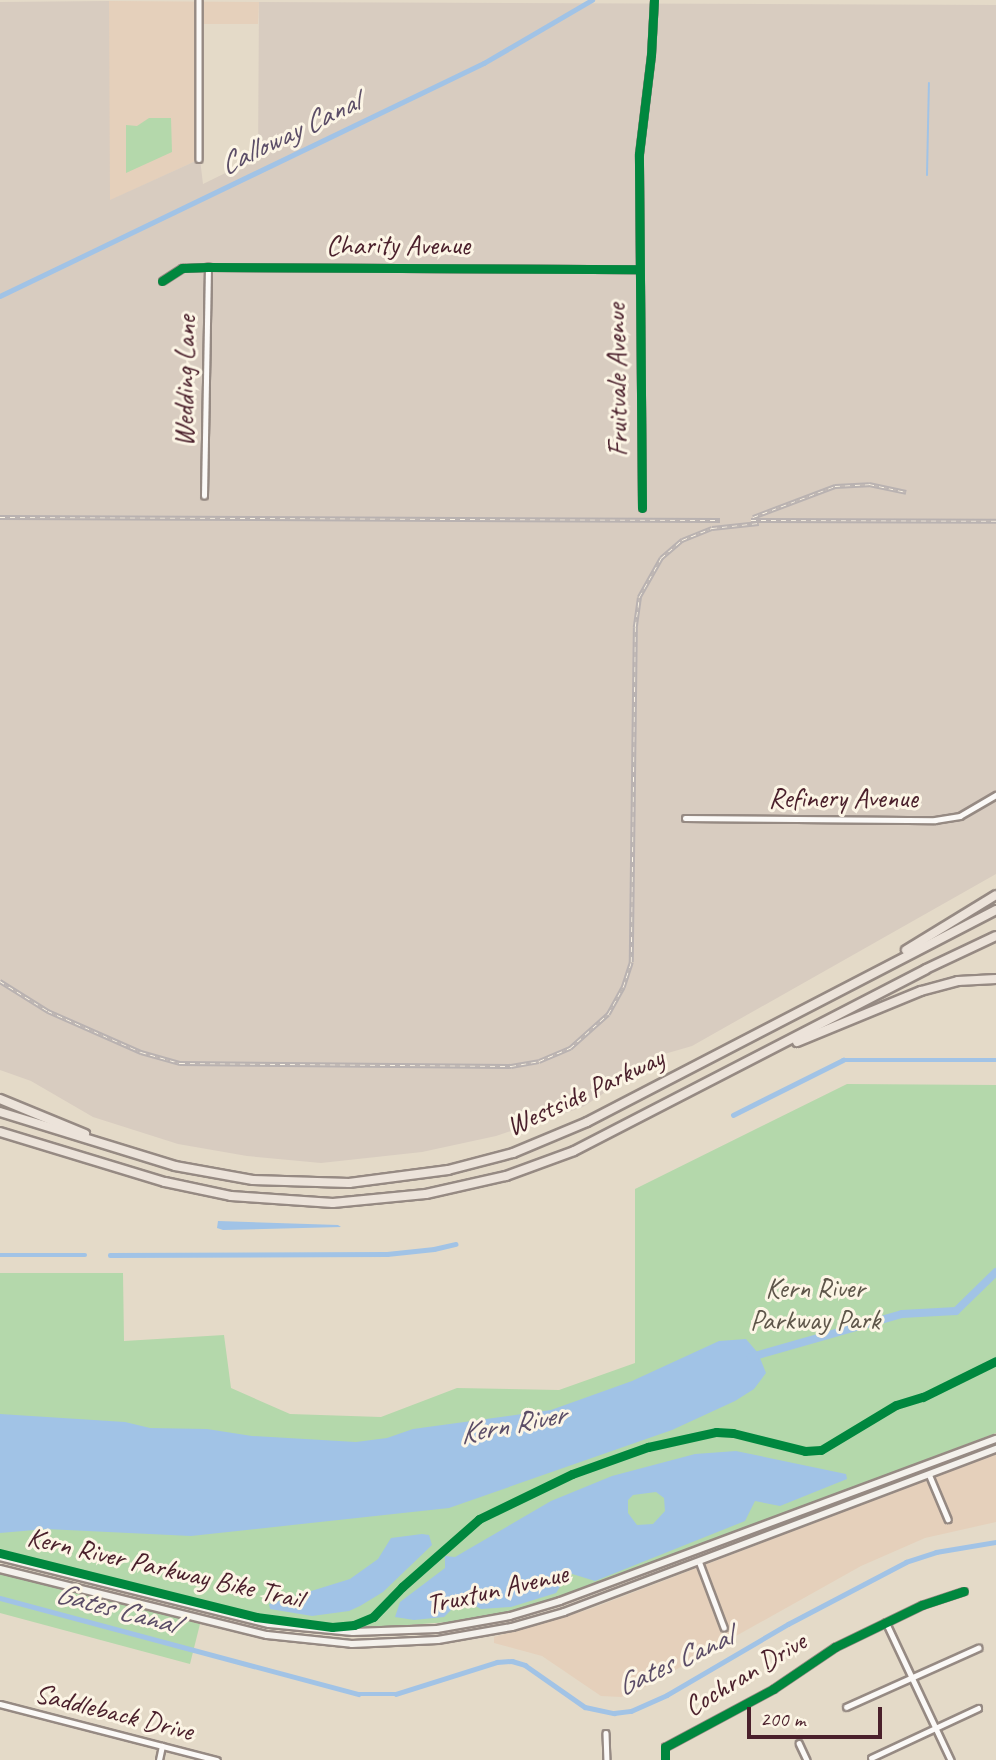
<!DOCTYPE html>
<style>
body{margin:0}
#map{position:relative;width:996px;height:1760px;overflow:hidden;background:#e4dac8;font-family:Caveat,sans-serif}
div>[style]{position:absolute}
.built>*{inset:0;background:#e5d0bb}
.industrial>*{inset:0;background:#d8ccc0}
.green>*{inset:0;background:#b4d8ab}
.water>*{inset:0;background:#a1c3e6}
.stream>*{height:2px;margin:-1px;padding:0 1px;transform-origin:1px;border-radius:1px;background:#a1c3e6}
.canal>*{height:4.5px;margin:-2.25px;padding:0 2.25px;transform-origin:2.25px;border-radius:2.25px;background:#a1c3e6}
.river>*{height:8px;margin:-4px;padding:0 4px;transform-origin:4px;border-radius:4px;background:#a1c3e6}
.roads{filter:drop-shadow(2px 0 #968a83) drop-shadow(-2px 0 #968a83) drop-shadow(0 2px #968a83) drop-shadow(0 -2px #968a83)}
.street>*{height:4.5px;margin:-2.25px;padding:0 2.25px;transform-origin:2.25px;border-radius:2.25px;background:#fbf9f7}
.secondary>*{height:6px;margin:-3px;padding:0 3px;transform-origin:3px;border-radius:3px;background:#f4f1ec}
.highway>*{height:8px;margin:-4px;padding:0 4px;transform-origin:4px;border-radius:4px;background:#ece3da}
.rail>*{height:4.5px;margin-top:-2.25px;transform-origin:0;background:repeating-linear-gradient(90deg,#fcf5e5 0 5px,#b9b2b1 0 10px);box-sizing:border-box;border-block:2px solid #b9b2b1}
.cycleway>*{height:9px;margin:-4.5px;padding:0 4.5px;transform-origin:4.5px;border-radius:4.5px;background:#00873e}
span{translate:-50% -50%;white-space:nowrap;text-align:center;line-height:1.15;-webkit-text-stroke:6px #fcf5e5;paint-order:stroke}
.street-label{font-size:28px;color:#4a1f2b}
.park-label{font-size:28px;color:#5e564a}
.water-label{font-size:30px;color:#5b4d67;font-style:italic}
.scale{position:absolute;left:747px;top:1707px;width:135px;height:32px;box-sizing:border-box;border:4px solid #4a1f2b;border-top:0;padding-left:9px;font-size:21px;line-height:24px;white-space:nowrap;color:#4a1f2b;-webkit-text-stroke:5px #fcf5e5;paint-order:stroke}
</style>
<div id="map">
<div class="built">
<div style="clip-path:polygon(109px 1px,259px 2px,258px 24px,198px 24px,200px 159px,109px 201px)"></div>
<div style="clip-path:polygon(996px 1453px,996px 1522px,925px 1538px,861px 1566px,636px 1692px,621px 1697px,601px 1696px,542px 1656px,494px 1643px,494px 1637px,590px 1609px)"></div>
</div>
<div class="industrial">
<div style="clip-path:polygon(109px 1px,110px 200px,200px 159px,203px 184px,258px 157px,259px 2px,996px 5px,996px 874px,692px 1046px,661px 1055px,583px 1107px,496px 1136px,422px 1152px,321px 1163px,247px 1156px,178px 1144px,93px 1117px,31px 1081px,0 1070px,0 2px)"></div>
</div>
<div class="green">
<div style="clip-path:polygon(149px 118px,171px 118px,172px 152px,126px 173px,126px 125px,137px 126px)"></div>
<div style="clip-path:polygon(847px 1084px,996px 1085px,996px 1433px,577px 1592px,515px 1611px,463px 1621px,353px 1629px,257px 1619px,0 1554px,0 1273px,123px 1273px,124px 1341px,224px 1335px,231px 1388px,290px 1414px,381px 1417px,457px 1388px,559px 1390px,635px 1363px,635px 1189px)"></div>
<div style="clip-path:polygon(0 1572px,200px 1624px,190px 1664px,0 1613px)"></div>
</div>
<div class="water">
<div style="clip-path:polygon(218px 1221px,338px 1225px,341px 1227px,223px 1230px,217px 1228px)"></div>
<div style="clip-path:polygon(746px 1339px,758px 1353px,766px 1373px,754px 1389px,735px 1401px,672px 1430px,449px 1508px,191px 1536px,46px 1529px,0 1533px,0 1414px,125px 1422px,150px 1428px,207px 1429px,252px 1436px,356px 1442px,387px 1438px,413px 1429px,551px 1410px,632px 1381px,719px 1341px)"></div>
<div style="clip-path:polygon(evenodd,736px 1451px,846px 1474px,847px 1479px,780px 1506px,755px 1501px,745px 1521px,595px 1581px,569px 1573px,556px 1593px,511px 1607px,481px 1609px,468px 1602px,457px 1604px,444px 1617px,414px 1620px,395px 1617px,400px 1602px,445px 1568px,445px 1556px,455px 1557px,551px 1501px,612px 1476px,695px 1454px,736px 1451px,656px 1492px,664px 1498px,665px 1511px,653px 1524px,637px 1525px,628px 1513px,628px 1500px,633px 1495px,656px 1492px)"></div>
<div style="clip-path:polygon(422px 1534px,429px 1535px,432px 1545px,383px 1592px,360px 1606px,349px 1611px,312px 1616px,270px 1609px,269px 1604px,350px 1579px,378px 1559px,391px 1538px)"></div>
</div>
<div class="stream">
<div style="left:927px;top:175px;width:92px;rotate:-88.8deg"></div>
</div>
<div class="canal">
<div style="left:0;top:296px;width:537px;rotate:-25.71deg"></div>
<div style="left:484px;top:63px;width:125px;rotate:-30.3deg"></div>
<div style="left:733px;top:1115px;width:123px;rotate:-26.6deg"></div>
<div style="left:843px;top:1060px;width:153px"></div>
<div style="left:0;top:1255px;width:85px"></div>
<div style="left:110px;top:1255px;width:277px;rotate:-0.2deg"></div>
<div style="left:387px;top:1254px;width:47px;rotate:-6.1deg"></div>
<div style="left:434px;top:1249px;width:22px;rotate:-13deg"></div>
<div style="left:0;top:1598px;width:371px;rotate:15deg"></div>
<div style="left:358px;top:1694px;width:38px"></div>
<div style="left:396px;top:1694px;width:106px;rotate:-17.6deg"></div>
<div style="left:497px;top:1662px;width:15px;rotate:-4deg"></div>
<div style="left:512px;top:1661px;width:14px;rotate:17deg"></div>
<div style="left:525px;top:1665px;width:73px;rotate:35deg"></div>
<div style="left:585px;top:1707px;width:30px;rotate:12deg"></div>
<div style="left:614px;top:1713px;width:17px;rotate:-7deg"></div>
<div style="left:631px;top:1711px;width:39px;rotate:-24deg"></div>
<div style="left:667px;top:1695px;width:140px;rotate:-30.4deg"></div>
<div style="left:788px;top:1624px;width:133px;rotate:-27.7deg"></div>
<div style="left:906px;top:1562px;width:32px;rotate:-18deg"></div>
<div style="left:936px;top:1552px;width:61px;rotate:-9.5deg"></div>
</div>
<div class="river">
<div style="left:751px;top:1357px;width:157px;rotate:-15.9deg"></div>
<div style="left:902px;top:1314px;width:54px;rotate:-3.2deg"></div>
<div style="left:956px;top:1311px;width:56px;rotate:-44.3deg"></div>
</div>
<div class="roads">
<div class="street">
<div style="left:199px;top:0;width:159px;rotate:90deg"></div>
<div style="left:162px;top:281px;width:24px;rotate:-33deg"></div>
<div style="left:182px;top:268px;width:26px;rotate:-2deg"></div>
<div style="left:208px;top:267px;width:430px;rotate:0.3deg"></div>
<div style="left:204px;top:496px;width:229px;rotate:-89deg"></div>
<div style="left:642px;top:508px;width:354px;rotate:-90.5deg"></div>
<div style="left:639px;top:154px;width:100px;rotate:-83.1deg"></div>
<div style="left:651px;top:55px;width:55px;rotate:-86.9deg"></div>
<div style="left:685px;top:818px;width:250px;rotate:0.5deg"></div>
<div style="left:935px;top:820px;width:25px;rotate:-9deg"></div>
<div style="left:960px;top:816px;width:42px;rotate:-30.3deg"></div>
<div style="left:929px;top:1474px;width:49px;rotate:67.1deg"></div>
<div style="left:699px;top:1561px;width:71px;rotate:69.3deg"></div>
<div style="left:886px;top:1622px;width:153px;rotate:64.8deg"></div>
<div style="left:0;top:1704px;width:224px;rotate:14.5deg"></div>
<div style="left:846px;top:1707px;width:145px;rotate:-24.1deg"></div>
<div style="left:606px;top:1733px;width:27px;rotate:88deg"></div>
<div style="left:799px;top:1743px;width:19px;rotate:65deg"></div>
<div style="left:871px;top:1758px;width:118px;rotate:-25deg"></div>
<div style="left:159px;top:1760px;width:14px;rotate:-78deg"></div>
<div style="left:665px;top:1760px;width:13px;rotate:-90deg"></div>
<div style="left:665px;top:1747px;width:123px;rotate:-28.2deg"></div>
<div style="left:773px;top:1689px;width:75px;rotate:-34.1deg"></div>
<div style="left:835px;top:1647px;width:97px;rotate:-25.8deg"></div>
<div style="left:922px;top:1605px;width:44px;rotate:-18.4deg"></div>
</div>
<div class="secondary">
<div style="left:0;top:1557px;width:277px;rotate:14deg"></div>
<div style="left:269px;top:1624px;width:84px;rotate:5.4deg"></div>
<div style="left:353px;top:1632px;width:84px;rotate:-2deg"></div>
<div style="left:437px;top:1629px;width:74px;rotate:-10.1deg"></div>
<div style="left:510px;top:1616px;width:52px;rotate:-16.7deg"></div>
<div style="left:560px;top:1601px;width:465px;rotate:-20.4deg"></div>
<div style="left:0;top:1569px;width:275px;rotate:13.9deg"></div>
<div style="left:267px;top:1635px;width:85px;rotate:6deg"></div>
<div style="left:352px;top:1644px;width:86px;rotate:-2.7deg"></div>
<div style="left:438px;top:1640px;width:75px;rotate:-10deg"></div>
<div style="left:512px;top:1627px;width:54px;rotate:-16.1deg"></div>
<div style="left:564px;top:1612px;width:462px;rotate:-20.7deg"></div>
</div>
<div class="highway">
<div style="left:906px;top:950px;width:105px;rotate:-31.4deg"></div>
<div style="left:797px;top:1042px;width:134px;rotate:-22.4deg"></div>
<div style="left:921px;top:991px;width:38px;rotate:-15deg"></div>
<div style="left:958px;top:981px;width:38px;rotate:-3deg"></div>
<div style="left:0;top:1099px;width:92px;rotate:22.4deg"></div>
<div style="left:0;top:1112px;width:183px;rotate:17.1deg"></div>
<div style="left:175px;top:1166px;width:79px;rotate:10.2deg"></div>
<div style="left:253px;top:1180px;width:96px;rotate:1.8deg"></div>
<div style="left:349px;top:1183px;width:100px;rotate:-7.5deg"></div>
<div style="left:448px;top:1170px;width:67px;rotate:-14.7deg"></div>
<div style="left:513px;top:1153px;width:80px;rotate:-22.7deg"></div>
<div style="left:587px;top:1122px;width:461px;rotate:-27.4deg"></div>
<div style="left:0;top:1132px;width:172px;rotate:16.9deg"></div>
<div style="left:165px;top:1182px;width:67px;rotate:12deg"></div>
<div style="left:231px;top:1196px;width:102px;rotate:3.9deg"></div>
<div style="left:333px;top:1203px;width:93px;rotate:-5.5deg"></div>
<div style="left:426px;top:1194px;width:82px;rotate:-12.7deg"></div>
<div style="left:506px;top:1176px;width:72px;rotate:-20.2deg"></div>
<div style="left:574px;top:1151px;width:396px;rotate:-27.3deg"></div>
<div style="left:926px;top:969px;width:77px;rotate:-25.2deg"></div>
</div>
</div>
<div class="rail">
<div style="left:0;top:517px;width:720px;rotate:0.24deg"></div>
<div style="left:753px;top:517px;width:88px;rotate:-20.7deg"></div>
<div style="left:835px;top:486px;width:34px;rotate:-3deg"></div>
<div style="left:869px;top:484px;width:38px;rotate:12deg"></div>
<div style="left:751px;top:520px;width:245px;rotate:0.2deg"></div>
<div style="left:0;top:981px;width:57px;rotate:32deg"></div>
<div style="left:48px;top:1011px;width:102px;rotate:23.8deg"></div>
<div style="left:141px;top:1052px;width:41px;rotate:15.8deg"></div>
<div style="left:180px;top:1063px;width:331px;rotate:0.5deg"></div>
<div style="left:511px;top:1066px;width:28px;rotate:-10deg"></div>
<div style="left:539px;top:1061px;width:34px;rotate:-23deg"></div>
<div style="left:570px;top:1048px;width:51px;rotate:-41.8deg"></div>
<div style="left:608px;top:1014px;width:31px;rotate:-61deg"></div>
<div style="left:623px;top:987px;width:26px;rotate:-72deg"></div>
<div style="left:631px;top:962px;width:335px;rotate:-89.3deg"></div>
<div style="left:635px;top:627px;width:30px;rotate:-82deg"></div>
<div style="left:639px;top:597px;width:45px;rotate:-60.6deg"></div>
<div style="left:661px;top:558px;width:28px;rotate:-41deg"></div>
<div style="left:682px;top:540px;width:32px;rotate:-22deg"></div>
<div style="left:712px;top:528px;width:47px;rotate:-6.1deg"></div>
</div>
<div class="cycleway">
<div style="left:162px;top:281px;width:24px;rotate:-33deg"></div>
<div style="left:182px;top:268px;width:26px;rotate:-2deg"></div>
<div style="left:208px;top:267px;width:430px;rotate:0.3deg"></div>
<div style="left:642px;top:508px;width:354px;rotate:-90.5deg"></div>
<div style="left:639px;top:154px;width:100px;rotate:-83.1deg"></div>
<div style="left:651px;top:55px;width:55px;rotate:-86.9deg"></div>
<div style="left:0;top:1553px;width:264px;rotate:14deg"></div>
<div style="left:256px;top:1617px;width:77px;rotate:7.5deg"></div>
<div style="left:332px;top:1627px;width:22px;rotate:-5deg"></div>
<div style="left:354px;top:1625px;width:21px;rotate:-23deg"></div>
<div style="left:373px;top:1617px;width:42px;rotate:-46deg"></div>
<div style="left:402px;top:1587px;width:103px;rotate:-41.4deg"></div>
<div style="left:479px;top:1519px;width:103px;rotate:-25.8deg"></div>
<div style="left:572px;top:1474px;width:81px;rotate:-19.6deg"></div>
<div style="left:648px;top:1447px;width:70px;rotate:-12.4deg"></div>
<div style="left:716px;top:1432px;width:17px;rotate:3deg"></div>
<div style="left:733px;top:1433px;width:74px;rotate:14deg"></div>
<div style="left:805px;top:1451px;width:16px;rotate:-4deg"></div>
<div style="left:821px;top:1450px;width:87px;rotate:-31deg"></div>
<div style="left:896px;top:1405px;width:28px;rotate:-17deg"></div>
<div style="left:923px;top:1397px;width:81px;rotate:-26.3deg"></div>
<div style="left:665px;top:1760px;width:13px;rotate:-90deg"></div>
<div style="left:665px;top:1747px;width:123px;rotate:-28.2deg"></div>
<div style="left:773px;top:1689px;width:75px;rotate:-34.1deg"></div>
<div style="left:835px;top:1647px;width:97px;rotate:-25.8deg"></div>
<div style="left:922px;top:1605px;width:44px;rotate:-18.4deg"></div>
</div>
<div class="street-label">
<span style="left:398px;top:245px">Charity Avenue</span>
<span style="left:617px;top:380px;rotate:-91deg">Fruitvale Avenue</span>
<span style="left:185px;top:381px;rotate:-89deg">Wedding Lane</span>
<span style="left:843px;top:798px">Refinery Avenue</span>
<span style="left:585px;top:1092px;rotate:-25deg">Westside Parkway</span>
<span style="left:165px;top:1568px;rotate:13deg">Kern River Parkway Bike Trail</span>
<span style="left:497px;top:1589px;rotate:-13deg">Truxtun Avenue</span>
<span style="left:745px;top:1674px;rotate:-31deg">Cochran Drive</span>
<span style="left:114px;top:1712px;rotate:14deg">Saddleback Drive</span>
</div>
<div class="park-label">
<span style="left:815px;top:1304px">Kern River<br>Parkway Park</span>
</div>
<div class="water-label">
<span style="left:289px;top:133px;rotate:-26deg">Calloway Canal</span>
<span style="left:512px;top:1424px;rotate:-11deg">Kern River</span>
<span style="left:116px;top:1608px;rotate:15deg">Gates Canal</span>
<span style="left:674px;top:1661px;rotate:-25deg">Gates Canal</span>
</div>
<div class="scale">200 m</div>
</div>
